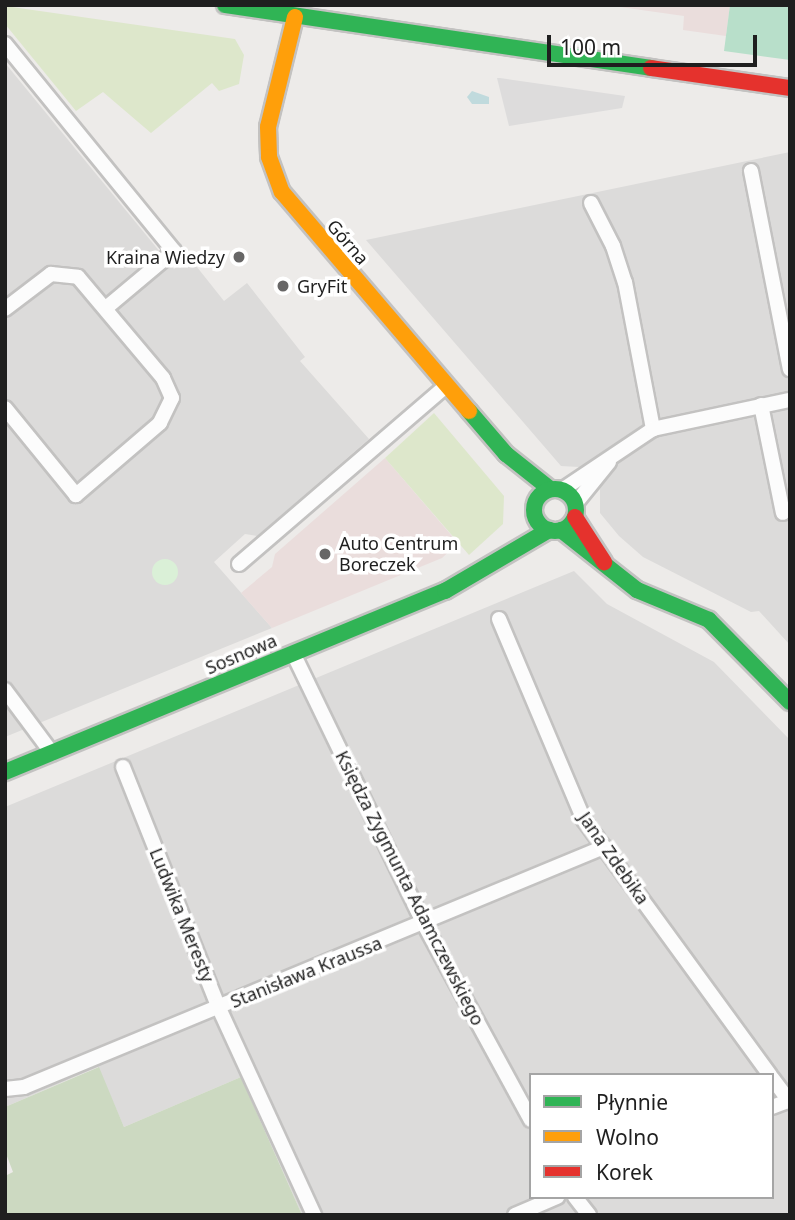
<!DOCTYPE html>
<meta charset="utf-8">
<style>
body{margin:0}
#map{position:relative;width:795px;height:1220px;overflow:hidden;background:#edebe9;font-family:"Noto Sans",sans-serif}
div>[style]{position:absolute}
.residential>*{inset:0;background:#dcdbda}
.commercial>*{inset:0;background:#eadddc}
.grass>*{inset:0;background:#dde7cb}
.forest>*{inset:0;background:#ccd9c1}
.park>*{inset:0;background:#daf0d7}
.round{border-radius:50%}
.pitch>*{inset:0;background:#b8dfca}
.parking>*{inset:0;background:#dddcdc}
.water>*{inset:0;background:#c0dadd}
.roads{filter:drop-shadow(2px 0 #c3c2c1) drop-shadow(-2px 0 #c3c2c1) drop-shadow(0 2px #c3c2c1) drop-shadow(0 -2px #c3c2c1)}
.street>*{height:14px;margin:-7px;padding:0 7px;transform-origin:7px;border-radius:7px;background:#fcfcfc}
.fast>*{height:16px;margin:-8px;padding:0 8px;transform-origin:8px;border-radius:8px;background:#30b455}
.fast>.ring{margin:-8px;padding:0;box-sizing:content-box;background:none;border:16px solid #30b455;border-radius:50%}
.slow>*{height:16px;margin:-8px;padding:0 8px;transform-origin:8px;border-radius:8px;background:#ff9f0a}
.jam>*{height:16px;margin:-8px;padding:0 8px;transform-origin:8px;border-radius:8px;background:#e5322d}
.dots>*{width:19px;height:19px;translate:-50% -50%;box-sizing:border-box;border:4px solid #fff;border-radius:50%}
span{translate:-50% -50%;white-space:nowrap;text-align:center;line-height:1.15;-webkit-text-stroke:7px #fff;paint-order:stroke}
.street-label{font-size:18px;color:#1f1f1f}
.poi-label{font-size:18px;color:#1f1f1f}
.right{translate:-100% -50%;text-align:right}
.left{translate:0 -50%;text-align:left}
.frame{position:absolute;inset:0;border:7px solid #1f1f1f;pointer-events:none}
.legend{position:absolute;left:529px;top:1073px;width:245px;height:126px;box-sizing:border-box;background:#fff;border:2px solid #a5a5a5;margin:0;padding:9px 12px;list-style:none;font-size:21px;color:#1f1f1f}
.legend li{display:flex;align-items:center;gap:14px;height:35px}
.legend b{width:35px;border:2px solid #a5a5a5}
.scale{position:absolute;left:547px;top:35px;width:210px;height:32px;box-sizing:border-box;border:4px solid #1f1f1f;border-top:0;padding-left:9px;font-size:21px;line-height:24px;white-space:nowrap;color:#1f1f1f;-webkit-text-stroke:5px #fff;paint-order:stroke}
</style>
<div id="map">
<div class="residential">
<div style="clip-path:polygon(5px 63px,174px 269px,189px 257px,224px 301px,247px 283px,305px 357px,300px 361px,369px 439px,257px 536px,245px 534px,214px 562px,272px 628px,5px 737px)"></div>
<div style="clip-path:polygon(790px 152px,790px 645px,759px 611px,751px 612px,643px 557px,619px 536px,600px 513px,600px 490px,579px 467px,561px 466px,366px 240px)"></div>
<div style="clip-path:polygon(evenodd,574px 571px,607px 604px,714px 662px,790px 740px,790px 1215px,302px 1215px,241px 1077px,124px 1127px,98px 1067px,5px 1107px,5px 807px,574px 571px,531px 1075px,772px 1075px,772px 1197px,531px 1197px,531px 1075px)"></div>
</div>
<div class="commercial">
<div style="clip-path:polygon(606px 5px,730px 5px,726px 36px,683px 30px,684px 16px)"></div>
<div style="clip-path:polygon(385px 458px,458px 543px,442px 558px,272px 628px,241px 593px,272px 567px,275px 554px)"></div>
</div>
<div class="grass">
<div style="clip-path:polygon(5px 6px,235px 39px,244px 55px,239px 84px,219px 91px,212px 83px,151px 133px,103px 92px,76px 111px,5px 24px)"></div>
<div style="clip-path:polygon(434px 413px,504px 496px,503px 524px,469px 555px,385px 458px)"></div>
</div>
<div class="forest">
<div style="clip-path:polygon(99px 1067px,124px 1127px,241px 1077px,302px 1215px,5px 1215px,5px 1176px,13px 1172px,5px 1151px,5px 1107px)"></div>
</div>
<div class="park">
<div class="round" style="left:152px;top:559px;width:26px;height:26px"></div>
</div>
<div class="pitch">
<div style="clip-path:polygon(730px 5px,790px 5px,790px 60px,724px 51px)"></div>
</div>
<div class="parking">
<div style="clip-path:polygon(497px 78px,500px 78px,625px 96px,622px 108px,509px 126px)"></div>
</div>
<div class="water">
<div style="clip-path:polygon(472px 91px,489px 97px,489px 104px,472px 104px,467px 97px)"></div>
</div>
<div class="roads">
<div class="street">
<div style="left:5px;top:44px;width:267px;rotate:50.8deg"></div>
<div style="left:174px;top:251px;width:89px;rotate:140deg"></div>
<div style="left:751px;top:171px;width:202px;rotate:78.9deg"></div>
<div style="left:591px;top:203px;width:48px;rotate:62.9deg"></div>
<div style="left:613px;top:246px;width:38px;rotate:72deg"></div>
<div style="left:625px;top:282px;width:150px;rotate:79.2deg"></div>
<div style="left:5px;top:309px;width:58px;rotate:-37.3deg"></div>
<div style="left:51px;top:274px;width:27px;rotate:6deg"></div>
<div style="left:78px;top:277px;width:132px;rotate:49.9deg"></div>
<div style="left:163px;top:378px;width:22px;rotate:66deg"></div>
<div style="left:172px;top:398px;width:28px;rotate:116deg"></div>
<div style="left:160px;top:423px;width:111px;rotate:139.4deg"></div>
<div style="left:76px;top:495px;width:112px;rotate:-129.2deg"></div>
<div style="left:761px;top:405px;width:110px;rotate:78.5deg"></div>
<div style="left:562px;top:490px;width:110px;rotate:-33.8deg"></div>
<div style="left:653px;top:429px;width:140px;rotate:-12deg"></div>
<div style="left:575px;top:504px;width:54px;rotate:-51deg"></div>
<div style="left:239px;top:564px;width:273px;rotate:-40.7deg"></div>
<div style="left:499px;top:619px;width:218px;rotate:67.1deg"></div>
<div style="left:584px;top:820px;width:316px;rotate:53.9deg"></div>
<div style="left:293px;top:653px;width:301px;rotate:64.2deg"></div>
<div style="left:424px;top:924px;width:223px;rotate:61.4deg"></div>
<div style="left:5px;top:690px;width:79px;rotate:53.3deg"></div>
<div style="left:123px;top:767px;width:257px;rotate:68.3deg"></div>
<div style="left:218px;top:1006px;width:230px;rotate:65.3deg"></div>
<div style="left:772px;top:1078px;width:30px;rotate:53deg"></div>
<div style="left:5px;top:1089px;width:19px;rotate:-6deg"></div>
<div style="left:24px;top:1087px;width:628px;rotate:-22.48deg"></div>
<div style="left:772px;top:1107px;width:19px;rotate:-21deg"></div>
<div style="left:575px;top:1197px;width:23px;rotate:52deg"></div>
<div style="left:515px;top:1215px;width:46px;rotate:-23.2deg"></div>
</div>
<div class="fast">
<div style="left:225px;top:5px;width:431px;rotate:8.4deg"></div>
<div style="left:469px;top:411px;width:57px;rotate:49.3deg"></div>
<div style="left:506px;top:454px;width:56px;rotate:38.5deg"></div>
<div class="ring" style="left:534px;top:489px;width:26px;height:26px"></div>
<div style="left:561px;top:530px;width:97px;rotate:38.3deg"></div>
<div style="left:637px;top:590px;width:78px;rotate:22.6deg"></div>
<div style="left:709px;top:620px;width:115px;rotate:45.4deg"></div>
<div style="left:5px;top:772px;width:476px;rotate:-22.4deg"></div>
<div style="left:445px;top:591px;width:121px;rotate:-30.4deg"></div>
</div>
<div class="slow">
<div style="left:295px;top:17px;width:113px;rotate:103.8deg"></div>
<div style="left:268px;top:127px;width:30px;rotate:88deg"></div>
<div style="left:269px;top:157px;width:37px;rotate:70deg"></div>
<div style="left:282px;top:192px;width:288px;rotate:49.5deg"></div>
</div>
<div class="jam">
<div style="left:651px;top:68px;width:140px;rotate:8.2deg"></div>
<div style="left:575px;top:517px;width:54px;rotate:57.2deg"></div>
</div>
</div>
<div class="dots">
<div style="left:239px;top:257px;background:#676666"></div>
<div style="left:283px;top:286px;background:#676666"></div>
<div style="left:325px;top:554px;background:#676666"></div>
</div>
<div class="street-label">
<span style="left:348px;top:242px;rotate:49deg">Górna</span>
<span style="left:241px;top:654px;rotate:-23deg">Sosnowa</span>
<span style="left:614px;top:858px;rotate:55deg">Jana Zdebika</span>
<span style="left:410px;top:888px;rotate:63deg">Księdza Zygmunta Adamczewskiego</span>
<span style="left:182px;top:915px;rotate:68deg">Ludwika Meresty</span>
<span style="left:306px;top:972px;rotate:-22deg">Stanisława Kraussa</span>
</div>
<div class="poi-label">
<span class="right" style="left:225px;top:257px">Kraina Wiedzy</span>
<span class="left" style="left:297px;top:286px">GryFit</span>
<span class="left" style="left:339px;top:554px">Auto Centrum<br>Boreczek</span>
</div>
<div class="frame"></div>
<ul class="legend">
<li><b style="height:9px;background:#30b455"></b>Płynnie</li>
<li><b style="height:9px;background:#ff9f0a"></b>Wolno</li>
<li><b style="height:9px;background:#e5322d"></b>Korek</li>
</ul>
<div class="scale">100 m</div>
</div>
